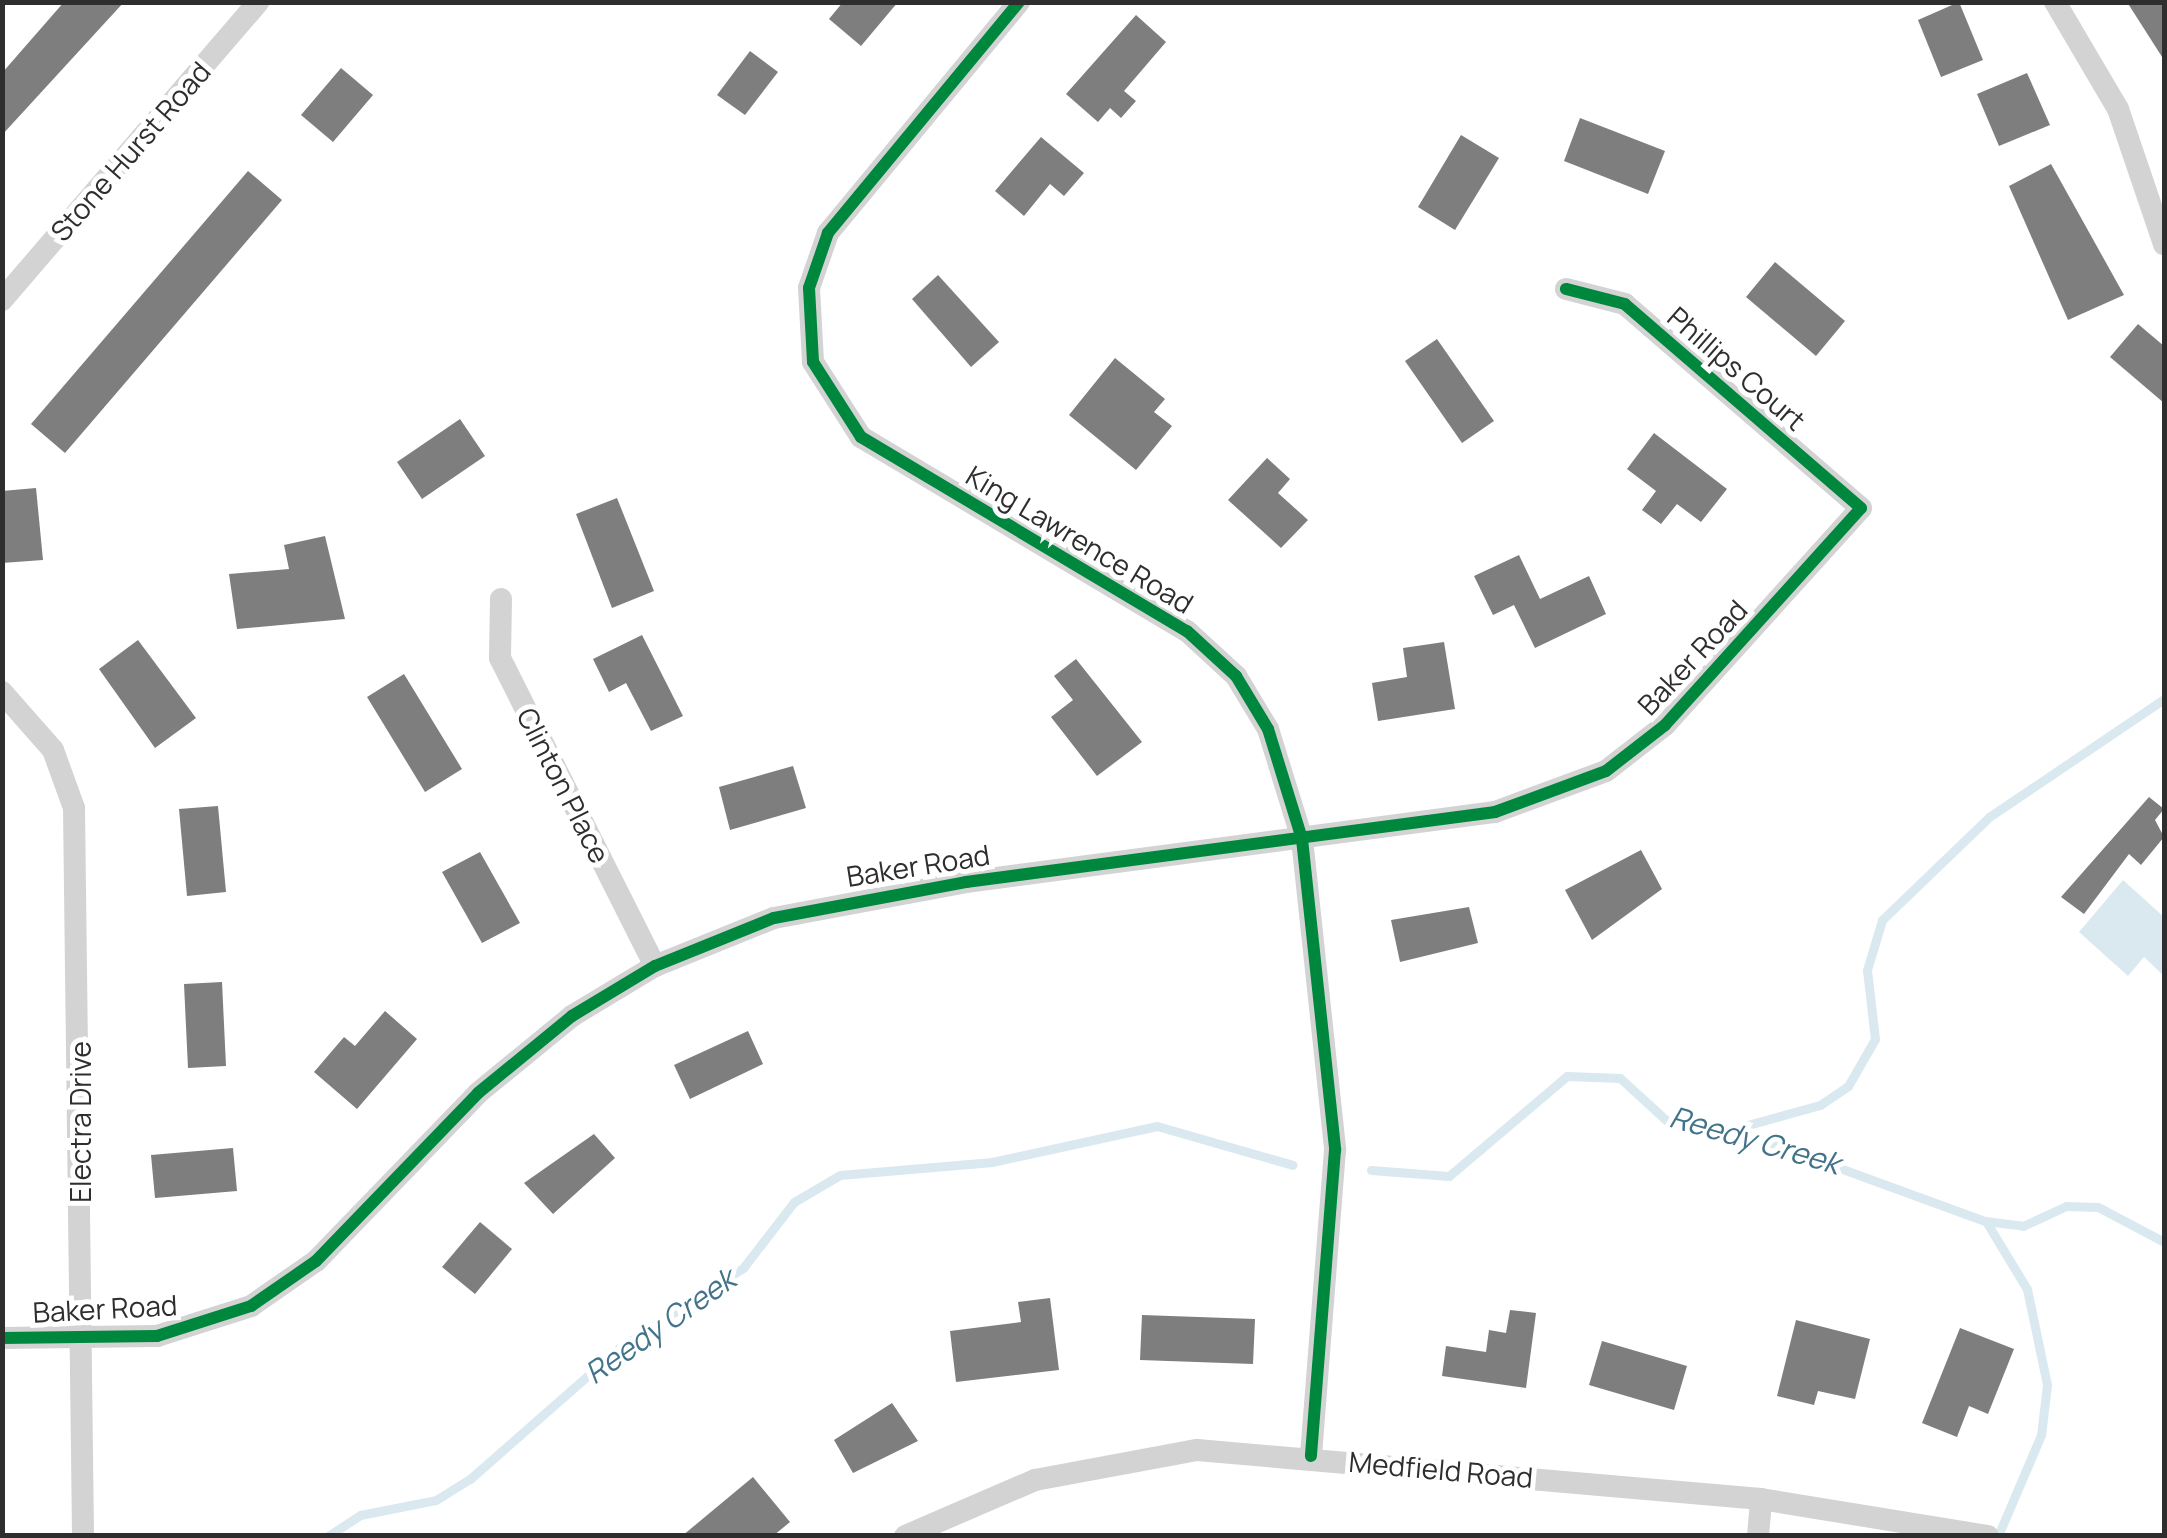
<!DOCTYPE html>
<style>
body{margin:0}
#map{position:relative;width:2167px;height:1538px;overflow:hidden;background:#fff;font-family:Manrope,sans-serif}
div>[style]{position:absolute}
.water>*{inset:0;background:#dae9f0}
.stream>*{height:9px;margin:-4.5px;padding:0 4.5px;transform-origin:4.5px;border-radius:4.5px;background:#dae9f0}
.building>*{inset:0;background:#7e7e7e}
.street>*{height:22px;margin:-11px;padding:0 11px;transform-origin:11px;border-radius:11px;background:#d3d3d3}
.cycleway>*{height:12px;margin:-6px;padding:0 6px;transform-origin:6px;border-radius:6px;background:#00873e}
span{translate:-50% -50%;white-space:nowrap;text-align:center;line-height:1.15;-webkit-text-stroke:10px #fff;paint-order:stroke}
.street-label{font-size:28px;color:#2e2e2e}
.water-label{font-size:30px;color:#42738a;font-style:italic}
.frame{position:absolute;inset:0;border:5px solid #2e2e2e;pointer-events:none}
</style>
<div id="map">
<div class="water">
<div style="clip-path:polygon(2123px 880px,2164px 917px,2164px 976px,2144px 957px,2128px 976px,2079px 932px)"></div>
</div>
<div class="stream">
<div style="left:1737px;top:1128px;width:86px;rotate:-15.5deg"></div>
<div style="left:1820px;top:1105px;width:34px;rotate:-34deg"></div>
<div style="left:1848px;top:1086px;width:54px;rotate:-60.1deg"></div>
<div style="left:1875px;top:1039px;width:69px;rotate:-96.6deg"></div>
<div style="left:1867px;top:970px;width:52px;rotate:-73.3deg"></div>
<div style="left:1882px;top:920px;width:149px;rotate:-43.9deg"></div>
<div style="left:1989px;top:817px;width:211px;rotate:-34deg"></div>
<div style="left:1371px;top:1170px;width:78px;rotate:4.4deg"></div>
<div style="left:1449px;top:1176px;width:155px;rotate:-40.3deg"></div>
<div style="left:1567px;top:1076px;width:53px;rotate:2.2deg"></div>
<div style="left:1620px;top:1078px;width:65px;rotate:42.5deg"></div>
<div style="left:1668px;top:1122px;width:65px;rotate:6.1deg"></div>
<div style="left:1733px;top:1129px;width:268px;rotate:20.1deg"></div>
<div style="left:1985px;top:1221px;width:38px;rotate:7deg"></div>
<div style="left:2023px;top:1226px;width:47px;rotate:-24.9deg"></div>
<div style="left:2066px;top:1206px;width:32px;rotate:2deg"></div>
<div style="left:2098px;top:1207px;width:75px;rotate:27.9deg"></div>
<div style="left:1987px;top:1223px;width:77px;rotate:58.8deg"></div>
<div style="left:2027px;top:1289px;width:98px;rotate:78.2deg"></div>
<div style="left:2047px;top:1385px;width:50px;rotate:96.8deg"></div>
<div style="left:2041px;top:1435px;width:110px;rotate:113.1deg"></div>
<div style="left:328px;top:1536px;width:38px;rotate:-33deg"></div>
<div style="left:360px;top:1515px;width:77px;rotate:-11.2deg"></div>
<div style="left:436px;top:1500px;width:40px;rotate:-32deg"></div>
<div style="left:470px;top:1479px;width:198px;rotate:-41.3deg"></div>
<div style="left:619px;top:1348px;width:148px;rotate:-32.8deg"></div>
<div style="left:743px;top:1268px;width:83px;rotate:-52.3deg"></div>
<div style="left:794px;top:1202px;width:53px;rotate:-30.4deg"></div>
<div style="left:840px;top:1175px;width:153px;rotate:-4.9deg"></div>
<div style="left:992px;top:1162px;width:169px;rotate:-12.3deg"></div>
<div style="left:1157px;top:1126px;width:141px;rotate:16deg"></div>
</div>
<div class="building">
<div style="clip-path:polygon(64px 2px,124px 2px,2px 135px,2px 73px)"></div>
<div style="clip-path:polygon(843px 2px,898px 2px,861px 46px,829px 19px)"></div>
<div style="clip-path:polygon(1959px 2px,1983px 60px,1941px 77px,1918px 20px)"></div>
<div style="clip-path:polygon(2127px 2px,2164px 2px,2164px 60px)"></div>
<div style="clip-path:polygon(1136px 15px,1166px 42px,1124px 91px,1136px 101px,1121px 118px,1110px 108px,1098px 122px,1066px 94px)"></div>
<div style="clip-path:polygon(750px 51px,778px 72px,745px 115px,717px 95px)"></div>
<div style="clip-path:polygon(341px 68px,373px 95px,333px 142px,301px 115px)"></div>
<div style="clip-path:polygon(2027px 73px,2050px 125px,1999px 146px,1977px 94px)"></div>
<div style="clip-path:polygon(1580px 118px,1665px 151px,1648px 194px,1564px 161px)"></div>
<div style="clip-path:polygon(1461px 135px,1499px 158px,1455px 230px,1418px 207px)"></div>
<div style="clip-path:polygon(1041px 137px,1084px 173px,1064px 196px,1050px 184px,1024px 216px,995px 191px)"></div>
<div style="clip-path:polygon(2051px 164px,2124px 295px,2068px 320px,2009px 186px)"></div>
<div style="clip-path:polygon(248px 171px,282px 200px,65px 453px,31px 424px)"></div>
<div style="clip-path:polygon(1775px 262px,1845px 321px,1816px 356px,1746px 297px)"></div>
<div style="clip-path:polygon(938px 275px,999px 342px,971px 367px,912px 299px)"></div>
<div style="clip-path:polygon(2138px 324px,2164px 346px,2164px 403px,2110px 357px)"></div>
<div style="clip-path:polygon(1437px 339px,1494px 421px,1462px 443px,1405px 361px)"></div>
<div style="clip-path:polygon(1115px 358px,1165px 399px,1154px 412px,1172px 426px,1136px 470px,1069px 415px)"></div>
<div style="clip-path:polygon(460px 419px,485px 456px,422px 499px,397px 462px)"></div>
<div style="clip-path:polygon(1654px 433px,1727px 489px,1701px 522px,1677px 504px,1661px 524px,1642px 510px,1656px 491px,1627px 469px)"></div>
<div style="clip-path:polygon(1267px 458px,1290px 479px,1278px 493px,1308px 520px,1281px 548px,1228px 500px)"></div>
<div style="clip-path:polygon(36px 488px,43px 560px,2px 563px,2px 491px)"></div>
<div style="clip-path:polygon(617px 498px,654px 591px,612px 608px,576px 514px)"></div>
<div style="clip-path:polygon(325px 536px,345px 619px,237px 629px,229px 574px,289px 569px,284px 545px)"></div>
<div style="clip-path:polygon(1519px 555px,1540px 599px,1589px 576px,1606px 614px,1535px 648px,1514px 605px,1493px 615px,1474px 576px)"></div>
<div style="clip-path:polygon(642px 635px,683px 716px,651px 731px,626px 683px,609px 692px,593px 659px)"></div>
<div style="clip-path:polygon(138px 640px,196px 718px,155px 748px,99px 669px)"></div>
<div style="clip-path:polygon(1444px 642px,1455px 709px,1378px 721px,1372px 683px,1407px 677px,1403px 648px)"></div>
<div style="clip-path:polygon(1076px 659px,1142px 742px,1097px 776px,1051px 717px,1073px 700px,1054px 676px)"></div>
<div style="clip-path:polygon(404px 674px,462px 769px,425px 792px,367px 697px)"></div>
<div style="clip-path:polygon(793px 766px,806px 808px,730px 830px,719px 787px)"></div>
<div style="clip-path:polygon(2149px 797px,2164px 809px,2155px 820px,2164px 837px,2141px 865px,2129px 854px,2084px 914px,2061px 897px)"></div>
<div style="clip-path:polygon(218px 806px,226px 892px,187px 896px,179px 809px)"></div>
<div style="clip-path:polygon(1641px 850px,1662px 889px,1592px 940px,1565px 890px)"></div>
<div style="clip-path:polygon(480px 852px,520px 923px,482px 943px,442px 872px)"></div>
<div style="clip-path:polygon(1469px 907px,1478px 943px,1400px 962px,1391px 920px)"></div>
<div style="clip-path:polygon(222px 982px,226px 1066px,188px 1068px,184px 984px)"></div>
<div style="clip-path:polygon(385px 1011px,417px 1039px,357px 1109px,314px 1072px,344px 1037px,355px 1046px)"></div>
<div style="clip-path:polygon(748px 1031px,763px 1064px,690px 1099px,674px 1065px)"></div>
<div style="clip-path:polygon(594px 1134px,615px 1158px,553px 1214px,524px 1183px)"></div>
<div style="clip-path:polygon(233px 1148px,237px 1191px,155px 1198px,151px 1155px)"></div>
<div style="clip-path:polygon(480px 1222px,512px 1249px,475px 1294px,442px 1267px)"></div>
<div style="clip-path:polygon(1050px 1298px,1059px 1370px,956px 1382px,950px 1331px,1021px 1322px,1018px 1302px)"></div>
<div style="clip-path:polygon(1510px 1310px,1536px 1313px,1526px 1388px,1442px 1376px,1446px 1346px,1486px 1352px,1489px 1330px,1506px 1333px)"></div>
<div style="clip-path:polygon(1142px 1315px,1255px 1319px,1253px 1364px,1140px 1360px)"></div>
<div style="clip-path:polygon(1796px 1320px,1870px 1339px,1855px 1399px,1818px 1391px,1814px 1405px,1777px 1396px)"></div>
<div style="clip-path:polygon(1960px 1328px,2014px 1349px,1988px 1414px,1969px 1406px,1957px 1437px,1922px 1423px)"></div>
<div style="clip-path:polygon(1602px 1341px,1687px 1366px,1674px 1410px,1589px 1385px)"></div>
<div style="clip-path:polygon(892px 1403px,918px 1441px,853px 1473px,834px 1440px)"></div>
<div style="clip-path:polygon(753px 1477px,790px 1522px,773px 1536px,682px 1536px)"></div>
</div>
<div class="street">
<div style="left:1019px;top:2px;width:300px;rotate:129.6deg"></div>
<div style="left:828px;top:233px;width:58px;rotate:109.1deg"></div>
<div style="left:809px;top:288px;width:74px;rotate:86.9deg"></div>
<div style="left:813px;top:362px;width:89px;rotate:57.4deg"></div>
<div style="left:861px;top:437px;width:379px;rotate:30.8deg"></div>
<div style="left:1187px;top:631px;width:67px;rotate:42.6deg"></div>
<div style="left:1236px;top:676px;width:62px;rotate:58.9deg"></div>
<div style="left:1268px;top:729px;width:115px;rotate:72.8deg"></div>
<div style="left:1302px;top:839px;width:313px;rotate:83.9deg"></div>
<div style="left:1335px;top:1150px;width:307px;rotate:94.5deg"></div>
<div style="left:2055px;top:2px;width:124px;rotate:59.5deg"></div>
<div style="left:2118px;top:109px;width:143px;rotate:71.2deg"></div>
<div style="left:2px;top:300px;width:393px;rotate:-49.3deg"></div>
<div style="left:501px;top:599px;width:59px;rotate:91deg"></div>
<div style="left:500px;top:658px;width:345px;rotate:63.3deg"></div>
<div style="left:2px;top:692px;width:77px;rotate:48.7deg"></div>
<div style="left:53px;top:750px;width:62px;rotate:70.1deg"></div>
<div style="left:74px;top:808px;width:728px;rotate:89.29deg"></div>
<div style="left:2px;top:1338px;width:155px;rotate:-0.7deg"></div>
<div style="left:157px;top:1336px;width:99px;rotate:-17.7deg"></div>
<div style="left:251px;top:1306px;width:79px;rotate:-34.7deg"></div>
<div style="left:316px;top:1261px;width:233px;rotate:-46deg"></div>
<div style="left:478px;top:1093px;width:122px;rotate:-39.3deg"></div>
<div style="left:572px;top:1016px;width:97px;rotate:-31.1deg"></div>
<div style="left:655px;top:966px;width:128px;rotate:-22deg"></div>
<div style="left:774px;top:918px;width:195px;rotate:-10.6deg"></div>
<div style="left:966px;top:882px;width:534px;rotate:-7.54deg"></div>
<div style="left:1495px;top:812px;width:118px;rotate:-20.3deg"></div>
<div style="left:1606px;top:771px;width:75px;rotate:-37.9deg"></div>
<div style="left:1665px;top:725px;width:292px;rotate:-47.9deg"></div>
<div style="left:1861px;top:508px;width:312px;rotate:-139.2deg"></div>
<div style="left:1625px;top:304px;width:61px;rotate:-165.7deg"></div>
<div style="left:905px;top:1536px;width:142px;rotate:-23.3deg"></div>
<div style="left:1035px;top:1480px;width:165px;rotate:-10.5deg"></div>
<div style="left:1197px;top:1450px;width:566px;rotate:4.97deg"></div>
<div style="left:1761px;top:1499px;width:230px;rotate:9.3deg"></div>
<div style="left:1758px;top:1536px;width:37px;rotate:-85deg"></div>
</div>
<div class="cycleway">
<div style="left:1019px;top:2px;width:300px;rotate:129.6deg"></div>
<div style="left:828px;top:233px;width:58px;rotate:109.1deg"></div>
<div style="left:809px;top:288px;width:74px;rotate:86.9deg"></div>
<div style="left:813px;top:362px;width:89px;rotate:57.4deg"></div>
<div style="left:861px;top:437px;width:379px;rotate:30.8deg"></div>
<div style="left:1187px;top:631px;width:67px;rotate:42.6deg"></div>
<div style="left:1236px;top:676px;width:62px;rotate:58.9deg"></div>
<div style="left:1268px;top:729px;width:115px;rotate:72.8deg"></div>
<div style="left:1302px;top:839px;width:313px;rotate:83.9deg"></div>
<div style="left:1335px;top:1150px;width:307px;rotate:94.5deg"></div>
<div style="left:2px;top:1338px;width:155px;rotate:-0.7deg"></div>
<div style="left:157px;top:1336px;width:99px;rotate:-17.7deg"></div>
<div style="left:251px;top:1306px;width:79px;rotate:-34.7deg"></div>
<div style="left:316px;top:1261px;width:233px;rotate:-46deg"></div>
<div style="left:478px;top:1093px;width:122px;rotate:-39.3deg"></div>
<div style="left:572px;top:1016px;width:97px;rotate:-31.1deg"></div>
<div style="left:655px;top:966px;width:128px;rotate:-22deg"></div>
<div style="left:774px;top:918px;width:195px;rotate:-10.6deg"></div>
<div style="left:966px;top:882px;width:534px;rotate:-7.54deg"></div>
<div style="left:1495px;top:812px;width:118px;rotate:-20.3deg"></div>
<div style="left:1606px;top:771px;width:75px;rotate:-37.9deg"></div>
<div style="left:1665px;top:725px;width:292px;rotate:-47.9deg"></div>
<div style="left:1861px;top:508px;width:312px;rotate:-139.2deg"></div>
<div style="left:1625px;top:304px;width:61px;rotate:-165.7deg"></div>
</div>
<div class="street-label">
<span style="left:130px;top:151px;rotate:-49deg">Stone Hurst Road</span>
<span style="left:1737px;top:368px;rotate:41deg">Phillips Court</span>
<span style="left:1080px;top:539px;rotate:31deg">King Lawrence Road</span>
<span style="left:1692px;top:657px;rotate:-47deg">Baker Road</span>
<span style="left:564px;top:785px;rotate:63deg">Clinton Place</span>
<span style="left:918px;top:865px;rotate:-9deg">Baker Road</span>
<span style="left:80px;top:1122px;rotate:-90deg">Electra Drive</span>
<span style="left:105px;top:1308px;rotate:-3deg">Baker Road</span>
<span style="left:1441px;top:1469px;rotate:5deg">Medfield Road</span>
</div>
<div class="water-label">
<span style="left:1755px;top:1140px;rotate:16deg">Reedy Creek</span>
<span style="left:660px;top:1326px;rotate:-35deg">Reedy Creek</span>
</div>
<div class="frame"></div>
</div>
